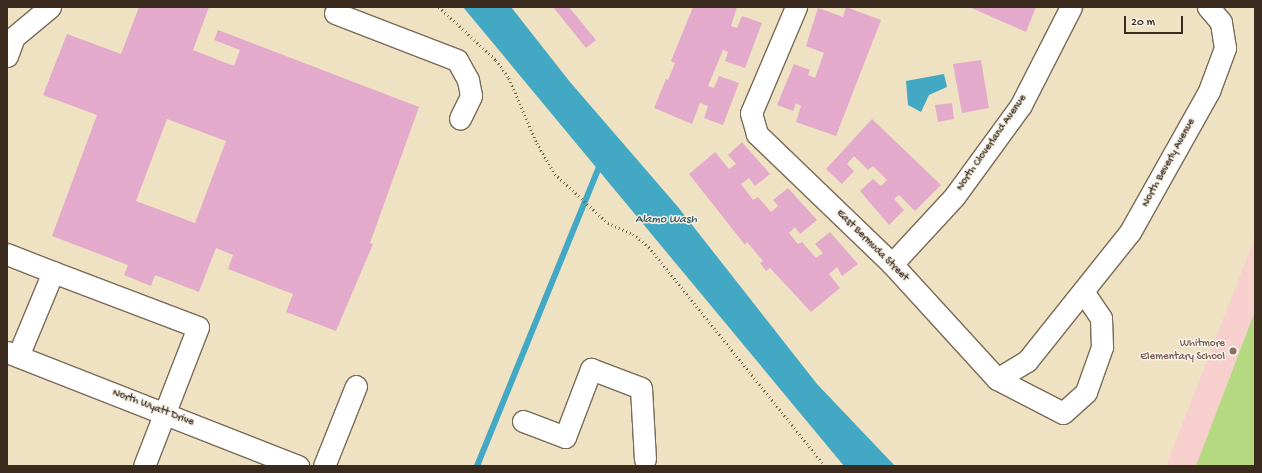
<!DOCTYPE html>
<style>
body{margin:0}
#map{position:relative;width:1262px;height:473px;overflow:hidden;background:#eee2c3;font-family:"Gochi Hand",sans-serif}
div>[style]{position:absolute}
.built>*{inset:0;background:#f7d0cd}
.green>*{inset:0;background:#b5d981}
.water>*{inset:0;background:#43a8c3}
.stream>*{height:6px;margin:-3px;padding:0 3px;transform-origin:3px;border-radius:3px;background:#43a8c3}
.building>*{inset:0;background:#e3aacc}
.path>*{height:2.5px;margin-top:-1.25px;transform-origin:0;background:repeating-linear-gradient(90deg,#7a6a58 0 1px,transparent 0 4px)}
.roads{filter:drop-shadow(1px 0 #7a6a58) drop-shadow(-1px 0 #7a6a58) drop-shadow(0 1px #7a6a58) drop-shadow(0 -1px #7a6a58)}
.minor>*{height:21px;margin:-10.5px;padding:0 10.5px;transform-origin:10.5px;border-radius:10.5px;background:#fff}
.dots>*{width:11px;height:11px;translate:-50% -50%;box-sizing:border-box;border:2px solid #f7f3e8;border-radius:50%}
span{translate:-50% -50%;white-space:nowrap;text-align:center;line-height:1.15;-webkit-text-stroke:3px #f7f3e8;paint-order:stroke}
.street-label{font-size:11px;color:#3b2a1e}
.education-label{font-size:11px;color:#785e54}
.right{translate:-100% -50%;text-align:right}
.water-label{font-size:12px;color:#3e5c60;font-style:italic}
.frame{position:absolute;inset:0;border:8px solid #3b2a1e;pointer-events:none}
.scale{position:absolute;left:1124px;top:16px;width:59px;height:18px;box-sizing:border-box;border:2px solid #3b2a1e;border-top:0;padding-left:5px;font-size:12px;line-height:14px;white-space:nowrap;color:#3b2a1e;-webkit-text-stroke:3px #f7f3e8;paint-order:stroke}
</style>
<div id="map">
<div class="built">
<div style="clip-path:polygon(1255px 237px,1255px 466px,1166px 466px)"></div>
</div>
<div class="green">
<div style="clip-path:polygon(1255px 311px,1255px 466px,1196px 466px)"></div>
</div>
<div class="water">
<div style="clip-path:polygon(463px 7px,511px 7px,570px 82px,678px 207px,817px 384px,895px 466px,844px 466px)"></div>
<div style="clip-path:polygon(944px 74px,947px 87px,929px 95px,921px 112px,908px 105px,906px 81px)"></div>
</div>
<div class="stream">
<div style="left:477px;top:466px;width:328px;rotate:-67.8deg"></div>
</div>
<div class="building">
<div style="clip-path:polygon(evenodd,139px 7px,209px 7px,193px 50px,234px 66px,240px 50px,214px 40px,218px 30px,419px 107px,370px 243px,373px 244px,336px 331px,286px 312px,293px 294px,228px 269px,233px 255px,216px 248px,199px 292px,155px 275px,151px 286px,124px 275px,128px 265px,52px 236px,97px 115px,43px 95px,67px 34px,121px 54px,139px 7px,167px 119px,226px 141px,195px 223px,136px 201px,167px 119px)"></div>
<div style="clip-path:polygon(553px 7px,569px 7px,596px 40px,586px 48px)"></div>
<div style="clip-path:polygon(693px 7px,737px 7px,731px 26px,737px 28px,742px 16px,762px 23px,745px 68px,725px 61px,728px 52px,723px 50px,708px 86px,714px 88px,719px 76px,739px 83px,723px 125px,704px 118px,708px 106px,700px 103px,692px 124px,654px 108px,666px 79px,668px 80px,675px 63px,671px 61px)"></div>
<div style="clip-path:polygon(846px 7px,881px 20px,836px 136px,796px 122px,801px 106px,796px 103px,793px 111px,777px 105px,794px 64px,810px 70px,808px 75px,815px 78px,824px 53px,806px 46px,818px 8px,843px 17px)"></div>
<div style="clip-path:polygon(969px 7px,1036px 7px,1026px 32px)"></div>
<div style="clip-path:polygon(981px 60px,989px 108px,962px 113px,953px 64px)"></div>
<div style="clip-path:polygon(952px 103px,954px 119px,938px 122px,935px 105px)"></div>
<div style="clip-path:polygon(872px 119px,941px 185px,915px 211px,899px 195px,894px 199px,904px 210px,889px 225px,860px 191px,873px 179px,881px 186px,887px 180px,873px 166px,868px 170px,854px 156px,847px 164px,854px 171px,842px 184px,826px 169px)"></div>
<div style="clip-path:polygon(742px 142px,770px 174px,755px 186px,749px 178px,741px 184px,753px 200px,758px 197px,771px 212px,778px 206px,773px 200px,788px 188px,817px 220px,800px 234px,795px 227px,789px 233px,798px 244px,802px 242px,816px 258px,823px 253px,815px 244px,830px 232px,858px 264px,842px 276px,837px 267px,829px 274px,840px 288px,811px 312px,770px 268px,766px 271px,760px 263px,763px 261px,747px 242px,745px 245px,689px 174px,715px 152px,729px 169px,736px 164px,728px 155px)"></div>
</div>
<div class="path">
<div style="left:439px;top:7px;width:78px;rotate:42.9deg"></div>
<div style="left:496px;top:60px;width:22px;rotate:54deg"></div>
<div style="left:509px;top:78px;width:71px;rotate:66.7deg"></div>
<div style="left:537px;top:143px;width:36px;rotate:60deg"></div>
<div style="left:555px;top:174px;width:72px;rotate:42.8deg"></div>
<div style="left:608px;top:223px;width:27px;rotate:24deg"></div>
<div style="left:633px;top:234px;width:21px;rotate:39deg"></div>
<div style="left:649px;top:247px;width:281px;rotate:51.2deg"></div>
</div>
<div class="roads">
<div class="minor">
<div style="left:796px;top:7px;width:115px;rotate:113deg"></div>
<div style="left:751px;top:113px;width:22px;rotate:74deg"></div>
<div style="left:757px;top:134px;width:187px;rotate:43.9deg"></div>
<div style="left:892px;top:264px;width:156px;rotate:47.6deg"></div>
<div style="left:997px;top:379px;width:74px;rotate:27.3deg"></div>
<div style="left:1063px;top:413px;width:31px;rotate:-42deg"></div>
<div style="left:1086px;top:392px;width:48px;rotate:-70.4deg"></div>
<div style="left:1102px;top:347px;width:29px;rotate:-92deg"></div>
<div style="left:1101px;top:318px;width:30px;rotate:-124deg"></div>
<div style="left:335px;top:13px;width:131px;rotate:21.1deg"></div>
<div style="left:457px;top:60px;width:23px;rotate:61deg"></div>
<div style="left:468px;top:80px;width:16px;rotate:79deg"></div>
<div style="left:471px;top:96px;width:25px;rotate:116deg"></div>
<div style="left:7px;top:56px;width:20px;rotate:-70deg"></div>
<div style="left:14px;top:37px;width:47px;rotate:-39.8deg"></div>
<div style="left:7px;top:254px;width:49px;rotate:21.4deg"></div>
<div style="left:892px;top:264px;width:91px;rotate:-47.2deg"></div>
<div style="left:954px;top:197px;width:114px;rotate:-53.9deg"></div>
<div style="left:1021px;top:105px;width:110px;rotate:-63deg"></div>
<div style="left:7px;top:352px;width:313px;rotate:21.4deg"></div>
<div style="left:18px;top:356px;width:91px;rotate:-67.4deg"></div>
<div style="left:53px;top:272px;width:155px;rotate:20.8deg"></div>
<div style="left:198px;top:327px;width:149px;rotate:111.2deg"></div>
<div style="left:997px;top:379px;width:35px;rotate:-31deg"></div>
<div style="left:1027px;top:361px;width:165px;rotate:-51.4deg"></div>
<div style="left:1130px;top:232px;width:162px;rotate:-60.7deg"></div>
<div style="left:1209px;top:91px;width:46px;rotate:-69.6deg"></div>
<div style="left:1225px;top:48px;width:26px;rotate:-99deg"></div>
<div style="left:1221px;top:22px;width:20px;rotate:-131deg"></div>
<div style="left:523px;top:421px;width:45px;rotate:20.9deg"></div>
<div style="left:565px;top:437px;width:73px;rotate:-69.1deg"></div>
<div style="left:591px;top:369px;width:53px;rotate:20.8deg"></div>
<div style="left:641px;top:388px;width:71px;rotate:86.8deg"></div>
<div style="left:324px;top:466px;width:86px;rotate:-68.2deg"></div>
</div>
</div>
<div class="dots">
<div style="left:1233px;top:351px;background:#8d6e63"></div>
</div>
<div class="street-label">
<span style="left:992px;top:143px;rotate:-55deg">North Cloverland Avenue</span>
<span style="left:1169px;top:163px;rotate:-61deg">North Beverly Avenue</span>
<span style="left:872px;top:246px;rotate:45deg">East Bermuda Street</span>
<span style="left:153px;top:408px;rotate:21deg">North Wyatt Drive</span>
</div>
<div class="education-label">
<span class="right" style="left:1225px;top:351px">Whitmore<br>Elementary School</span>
</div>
<div class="water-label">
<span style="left:666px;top:221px">Alamo Wash</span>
</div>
<div class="frame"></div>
<div class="scale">20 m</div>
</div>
